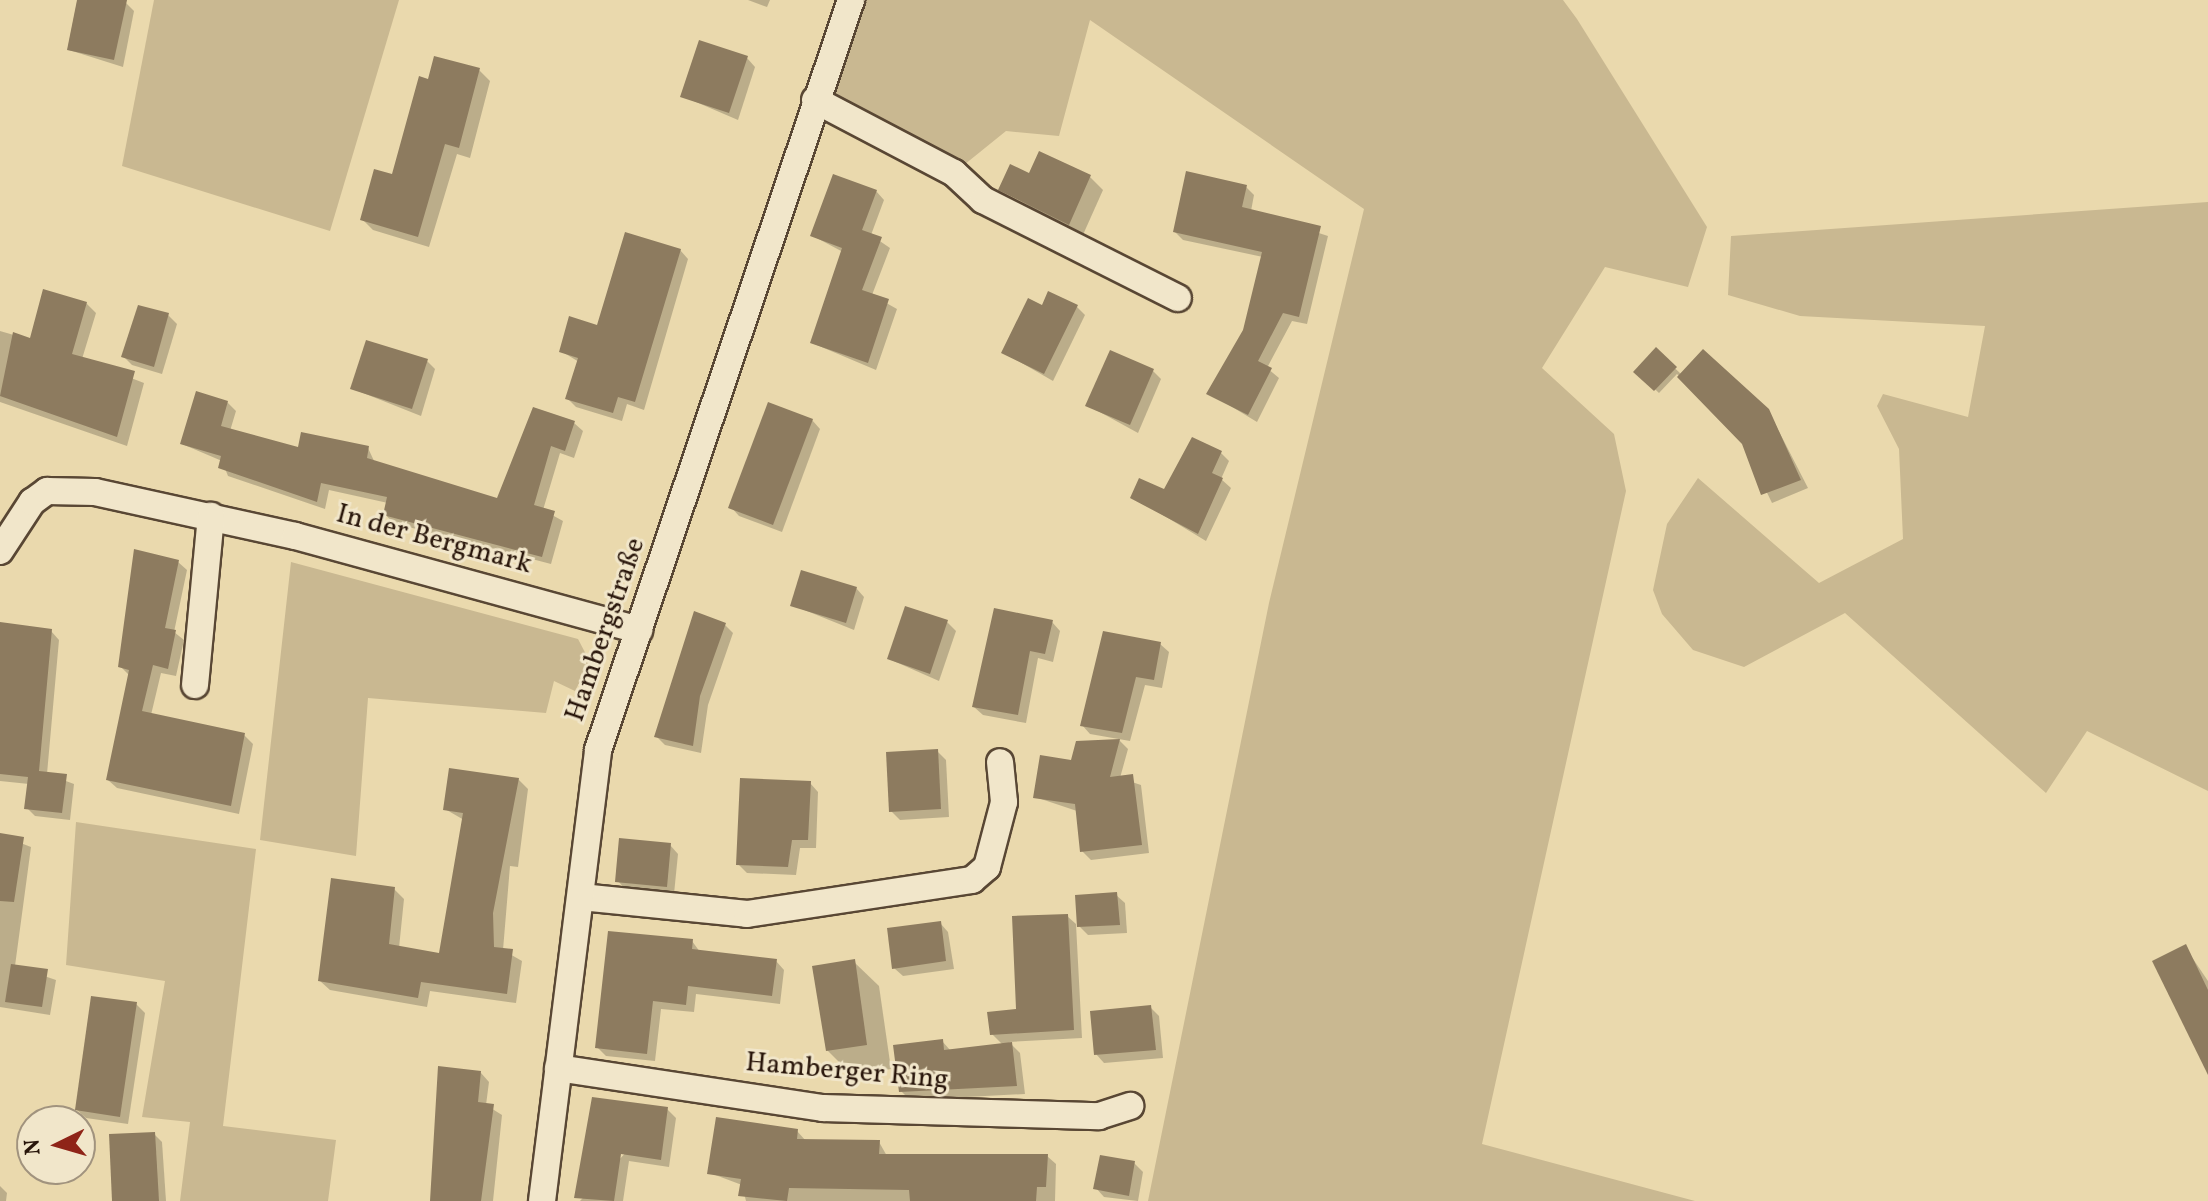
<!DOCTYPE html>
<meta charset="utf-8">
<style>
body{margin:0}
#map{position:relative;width:2208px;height:1201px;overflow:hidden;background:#ead9ad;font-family:Vollkorn,serif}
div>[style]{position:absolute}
.green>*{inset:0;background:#c9b891}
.shadow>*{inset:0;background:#0003}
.building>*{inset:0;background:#8d7b5f}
.roads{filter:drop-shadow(2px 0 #594734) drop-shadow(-2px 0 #594734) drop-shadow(0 2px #594734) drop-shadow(0 -2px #594734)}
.street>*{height:26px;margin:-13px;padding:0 13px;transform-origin:13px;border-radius:13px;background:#f1e6ca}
span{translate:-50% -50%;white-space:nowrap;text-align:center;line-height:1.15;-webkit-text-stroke:6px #f1e6ca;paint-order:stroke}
.street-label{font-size:28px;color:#29160b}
.north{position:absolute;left:16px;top:1105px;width:80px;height:80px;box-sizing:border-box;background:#f1e6ca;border:2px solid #a1937e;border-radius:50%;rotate:265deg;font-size:22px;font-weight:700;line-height:32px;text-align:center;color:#29160b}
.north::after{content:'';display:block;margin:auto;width:28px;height:36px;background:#8f2418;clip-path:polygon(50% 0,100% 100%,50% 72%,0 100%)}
</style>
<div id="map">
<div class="green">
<div style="clip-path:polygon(154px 0,399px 0,330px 231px,122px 166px)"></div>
<div style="clip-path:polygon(851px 0,1563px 0,1577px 19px,1707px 227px,1688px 287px,1605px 267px,1542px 368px,1614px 434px,1626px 491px,1482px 1144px,1695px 1201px,1148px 1201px,1269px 603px,1364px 209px,1090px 20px,1059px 136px,1006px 131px,954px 173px,815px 100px)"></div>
<div style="clip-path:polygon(2208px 202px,2208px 791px,2087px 731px,2046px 793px,1845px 613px,1744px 667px,1693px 650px,1662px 614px,1653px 590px,1667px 524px,1698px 478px,1819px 583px,1903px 539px,1899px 449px,1877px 406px,1883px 394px,1968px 417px,1985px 326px,1800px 316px,1728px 295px,1731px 236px)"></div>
<div style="clip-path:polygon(291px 562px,578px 639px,590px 662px,575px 691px,554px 681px,546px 713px,368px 698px,356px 856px,260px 840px)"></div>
<div style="clip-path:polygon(76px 822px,256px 849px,223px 1126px,336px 1140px,328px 1201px,180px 1201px,190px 1122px,142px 1117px,165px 981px,66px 965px)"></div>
</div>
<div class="shadow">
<div style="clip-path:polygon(79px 0,126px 3px,134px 11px,123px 67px,69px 50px)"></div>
<div style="clip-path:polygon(748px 0,770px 0,767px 7px)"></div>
<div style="clip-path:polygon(747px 58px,755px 67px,738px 120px,682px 96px)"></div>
<div style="clip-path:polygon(479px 70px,490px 81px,470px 158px,457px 154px,429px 247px,373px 230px,362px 219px,394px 177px,429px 81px)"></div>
<div style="clip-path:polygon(1090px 177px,1103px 190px,1082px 237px,1000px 189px)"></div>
<div style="clip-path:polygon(1246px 187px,1254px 195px,1251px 211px,1328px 236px,1307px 324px,1292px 321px,1267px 368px,1279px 378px,1257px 422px,1209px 393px,1245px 331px,1263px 257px,1183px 240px,1175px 232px)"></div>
<div style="clip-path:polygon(876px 191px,884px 200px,871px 235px,890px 248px,872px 295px,897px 309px,876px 370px,812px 343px,843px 252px,813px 236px)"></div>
<div style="clip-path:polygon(680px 250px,688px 259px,644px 410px,627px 404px,622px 421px,576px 407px,568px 399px,579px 362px,561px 351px,598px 327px)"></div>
<div style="clip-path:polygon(86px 303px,96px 313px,82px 359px,144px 383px,127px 446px,0 402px,0 331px,31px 340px)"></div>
<div style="clip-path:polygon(1077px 307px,1085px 315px,1053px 381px,1004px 353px,1043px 308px)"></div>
<div style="clip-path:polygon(168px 315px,177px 324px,162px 374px,132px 365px,124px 357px)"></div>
<div style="clip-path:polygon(1656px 350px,1682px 375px,1768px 410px,1808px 488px,1772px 503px,1743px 443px,1677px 374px,1659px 393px,1636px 371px)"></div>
<div style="clip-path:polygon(427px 361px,435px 369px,421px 416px,353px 389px)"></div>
<div style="clip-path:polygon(1153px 371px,1161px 379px,1138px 433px,1087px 405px)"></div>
<div style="clip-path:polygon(227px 402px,236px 411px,230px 431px,299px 450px,368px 448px,375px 463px,498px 501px,534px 410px,574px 423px,583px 431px,574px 458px,560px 453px,543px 510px,563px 521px,551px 564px,393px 523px,385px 514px,388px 503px,329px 490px,325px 509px,228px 476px,222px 461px,182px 444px)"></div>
<div style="clip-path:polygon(812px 420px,820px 429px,782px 532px,739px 516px,731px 507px)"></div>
<div style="clip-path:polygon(1221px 453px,1229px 461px,1221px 479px,1231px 488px,1206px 541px,1133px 497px,1165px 491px)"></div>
<div style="clip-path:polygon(178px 562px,187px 570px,174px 632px,184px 640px,176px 676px,161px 673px,151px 715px,244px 735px,253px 744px,239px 814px,117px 788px,108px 780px,130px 676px,120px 666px)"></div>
<div style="clip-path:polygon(856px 588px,864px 597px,854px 630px,792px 605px)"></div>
<div style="clip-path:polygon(947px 622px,956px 631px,939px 681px,889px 659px)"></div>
<div style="clip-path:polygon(1052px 622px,1060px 631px,1053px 662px,1038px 658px,1026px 723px,983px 715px,974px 707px)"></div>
<div style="clip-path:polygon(0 624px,51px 631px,59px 640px,47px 774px,74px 784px,70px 820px,35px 816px,27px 808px,29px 784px,0 781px)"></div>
<div style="clip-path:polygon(725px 625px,733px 633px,708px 705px,701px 753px,665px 745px,656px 736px)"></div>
<div style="clip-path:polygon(1160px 644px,1169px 652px,1162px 688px,1145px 685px,1130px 741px,1090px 734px,1082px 725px)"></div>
<div style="clip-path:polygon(1119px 740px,1128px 749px,1120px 778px,1141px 785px,1149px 853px,1091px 860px,1082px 851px,1077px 811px,1035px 797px,1072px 762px)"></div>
<div style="clip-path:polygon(937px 751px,946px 760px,949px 817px,900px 820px,891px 811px)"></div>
<div style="clip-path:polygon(518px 779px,528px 789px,518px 867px,510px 866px,503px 950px,522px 961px,516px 1003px,430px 991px,427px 1007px,330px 990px,320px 981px,394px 889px,404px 899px,399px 948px,441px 955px,464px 820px,445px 809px)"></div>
<div style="clip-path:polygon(810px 783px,818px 792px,816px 848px,800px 848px,796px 875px,747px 873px,738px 864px)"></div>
<div style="clip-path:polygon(0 835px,31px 847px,15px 966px,56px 980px,50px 1015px,0 1007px)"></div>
<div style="clip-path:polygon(670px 845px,678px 854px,674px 894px,626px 890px,618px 881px)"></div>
<div style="clip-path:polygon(1116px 895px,1125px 903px,1127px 933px,1088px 935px,1079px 926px)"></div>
<div style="clip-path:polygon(1067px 916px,1076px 924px,1082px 1038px,1009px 1042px,1020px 1053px,1025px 1094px,910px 1100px,901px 1091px,942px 1041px,950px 1050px,1003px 1045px,992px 1034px,1018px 1011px)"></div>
<div style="clip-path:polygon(940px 923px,948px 932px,954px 969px,903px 976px,894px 968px)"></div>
<div style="clip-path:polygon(692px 941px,700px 952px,776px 961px,784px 970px,780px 1004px,696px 994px,694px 1012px,661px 1009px,655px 1061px,606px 1056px,597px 1047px)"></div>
<div style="clip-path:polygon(2185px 947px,2208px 981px,2208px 1071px)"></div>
<div style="clip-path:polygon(854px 962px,879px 986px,891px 1069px,852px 1075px,827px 1050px)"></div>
<div style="clip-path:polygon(136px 1004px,145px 1013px,128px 1124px,86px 1118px,77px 1110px)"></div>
<div style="clip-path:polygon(1150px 1007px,1159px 1016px,1163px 1058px,1104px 1063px,1096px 1054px)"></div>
<div style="clip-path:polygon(440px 1068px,481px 1073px,489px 1082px,486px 1105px,502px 1115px,493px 1201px,432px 1201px)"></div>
<div style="clip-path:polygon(667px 1109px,676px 1118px,669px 1167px,629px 1161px,623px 1201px,580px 1201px)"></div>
<div style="clip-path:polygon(797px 1131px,806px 1141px,879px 1142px,887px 1156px,1047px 1156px,1056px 1164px,1055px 1201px,746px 1201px,742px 1185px,710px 1173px)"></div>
<div style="clip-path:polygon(154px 1134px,162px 1142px,166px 1201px,114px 1201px)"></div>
<div style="clip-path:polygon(1134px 1163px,1143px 1172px,1138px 1201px,1104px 1197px,1096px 1188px)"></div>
<div style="clip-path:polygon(0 1186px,7px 1193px,6px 1201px,0 1201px)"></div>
</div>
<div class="building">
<div style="clip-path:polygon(77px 0,127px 0,114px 60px,67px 50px)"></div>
<div style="clip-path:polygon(699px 40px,748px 56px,729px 113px,680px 97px)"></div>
<div style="clip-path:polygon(434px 56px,480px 68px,459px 148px,445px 144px,418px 237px,360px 220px,374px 169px,392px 174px,419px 76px,428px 79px)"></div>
<div style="clip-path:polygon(1039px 151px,1091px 175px,1069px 225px,998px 190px,1010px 164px,1029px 173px)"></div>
<div style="clip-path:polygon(1186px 171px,1247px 185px,1242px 207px,1321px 226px,1299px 317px,1283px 313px,1258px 361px,1272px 368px,1248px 415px,1206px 394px,1243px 330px,1262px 252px,1173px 232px)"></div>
<div style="clip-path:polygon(833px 174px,877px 190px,862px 230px,882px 237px,862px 290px,889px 299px,868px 363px,810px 343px,842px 248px,810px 236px)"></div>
<div style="clip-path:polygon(625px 232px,681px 249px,635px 402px,618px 397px,613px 413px,565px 399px,578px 358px,559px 352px,569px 316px,597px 325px)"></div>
<div style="clip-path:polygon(43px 289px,87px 302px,72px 354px,135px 371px,117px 437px,0 396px,13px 332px,30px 338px)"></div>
<div style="clip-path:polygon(1048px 291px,1078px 305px,1044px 374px,1001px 353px,1028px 298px,1042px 305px)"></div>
<div style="clip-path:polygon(138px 305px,169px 313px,154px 367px,121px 357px)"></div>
<div style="clip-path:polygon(366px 340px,428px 359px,412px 409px,350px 389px)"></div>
<div style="clip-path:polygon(1656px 347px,1677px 367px,1654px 391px,1633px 372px)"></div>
<div style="clip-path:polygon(1703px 349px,1769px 409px,1801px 480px,1761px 495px,1742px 444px,1677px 377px)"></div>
<div style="clip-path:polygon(1110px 350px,1154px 369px,1130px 425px,1085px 406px)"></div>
<div style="clip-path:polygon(196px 391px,228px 401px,221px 426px,298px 447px,301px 432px,369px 446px,367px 458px,497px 498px,533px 407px,575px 421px,565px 451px,551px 446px,534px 505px,555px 511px,542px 557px,383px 515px,387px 497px,321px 483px,317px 502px,218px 468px,221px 456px,180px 444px)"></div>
<div style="clip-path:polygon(768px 402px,813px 419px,773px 525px,728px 508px)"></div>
<div style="clip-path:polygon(1192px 437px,1222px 451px,1212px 473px,1223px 478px,1198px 534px,1130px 498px,1139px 478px,1164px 489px)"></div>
<div style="clip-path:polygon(134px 549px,179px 560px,165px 628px,176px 630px,168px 669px,153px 665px,142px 711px,245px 733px,231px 806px,106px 780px,129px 670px,118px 667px)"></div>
<div style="clip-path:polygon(801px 570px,857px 587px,846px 623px,790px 606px)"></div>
<div style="clip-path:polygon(905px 606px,948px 620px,930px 674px,887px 659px)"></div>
<div style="clip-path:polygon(994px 608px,1053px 620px,1045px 654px,1030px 651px,1018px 715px,972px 707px)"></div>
<div style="clip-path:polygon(694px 611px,726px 623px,700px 696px,693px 746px,654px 737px)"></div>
<div style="clip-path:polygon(0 622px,52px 629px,39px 771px,67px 774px,62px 813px,24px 809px,28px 777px,0 774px)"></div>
<div style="clip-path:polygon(1103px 631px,1161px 642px,1154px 680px,1136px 677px,1122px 733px,1080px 726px)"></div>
<div style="clip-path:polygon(1120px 739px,1110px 777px,1133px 774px,1142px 845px,1080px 852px,1075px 804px,1033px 798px,1040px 755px,1071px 760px,1076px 741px)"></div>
<div style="clip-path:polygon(938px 749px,941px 809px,889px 812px,886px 752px)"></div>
<div style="clip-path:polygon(449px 768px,519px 778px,493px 913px,494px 947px,513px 949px,507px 994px,421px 982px,418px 998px,318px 981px,331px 878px,395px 887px,389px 944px,439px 953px,463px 813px,443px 810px)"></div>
<div style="clip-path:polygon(740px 778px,811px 781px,808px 840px,792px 840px,788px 867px,736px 865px)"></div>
<div style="clip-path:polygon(0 833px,24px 837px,14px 902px,0 901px)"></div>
<div style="clip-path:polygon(619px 838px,671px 843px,667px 887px,615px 882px)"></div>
<div style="clip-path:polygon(1117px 892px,1120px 925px,1077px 927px,1075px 895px)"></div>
<div style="clip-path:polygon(1068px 914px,1074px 1030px,990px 1035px,987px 1012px,1016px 1009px,1012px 916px)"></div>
<div style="clip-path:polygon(941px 921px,946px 961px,892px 969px,887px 928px)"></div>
<div style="clip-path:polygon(608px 931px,693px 939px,692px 949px,777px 959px,772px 996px,688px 986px,686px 1005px,653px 1001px,647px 1054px,595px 1048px)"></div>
<div style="clip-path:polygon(2186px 944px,2208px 990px,2208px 1075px,2152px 961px)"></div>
<div style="clip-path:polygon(855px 959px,867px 1045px,826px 1051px,812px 966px)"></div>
<div style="clip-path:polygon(11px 964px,48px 969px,42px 1007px,5px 1002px)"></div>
<div style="clip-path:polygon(91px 996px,137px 1002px,120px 1117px,75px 1110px)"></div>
<div style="clip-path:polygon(1151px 1005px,1156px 1050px,1094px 1055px,1090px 1011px)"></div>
<div style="clip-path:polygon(943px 1039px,944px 1050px,1012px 1042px,1017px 1086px,899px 1092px,893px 1045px)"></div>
<div style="clip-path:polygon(438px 1066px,481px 1071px,478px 1102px,494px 1104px,481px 1201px,430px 1201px)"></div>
<div style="clip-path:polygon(592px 1097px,668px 1107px,661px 1160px,621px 1154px,614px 1201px,574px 1198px)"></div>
<div style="clip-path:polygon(716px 1117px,798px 1129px,797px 1139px,880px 1140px,879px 1154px,1048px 1154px,1046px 1187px,1037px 1187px,1036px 1201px,910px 1201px,909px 1190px,789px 1188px,787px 1201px,738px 1196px,741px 1179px,707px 1174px)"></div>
<div style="clip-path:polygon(155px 1132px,159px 1201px,112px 1201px,109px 1134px)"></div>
<div style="clip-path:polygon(1100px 1155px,1135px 1161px,1129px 1196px,1093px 1189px)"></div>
</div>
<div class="roads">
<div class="street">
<div style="left:815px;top:100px;width:157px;rotate:27.7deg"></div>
<div style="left:954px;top:173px;width:40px;rotate:43deg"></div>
<div style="left:983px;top:200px;width:218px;rotate:26.7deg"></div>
<div style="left:0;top:551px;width:59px;rotate:-56.9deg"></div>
<div style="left:32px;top:502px;width:19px;rotate:-36deg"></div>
<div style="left:47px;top:491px;width:48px;rotate:1.2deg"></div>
<div style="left:95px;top:492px;width:205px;rotate:12.4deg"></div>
<div style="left:295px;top:536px;width:357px;rotate:15.3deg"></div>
<div style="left:195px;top:685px;width:170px;rotate:-84.6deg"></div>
<div style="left:581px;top:897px;width:167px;rotate:5.8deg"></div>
<div style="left:747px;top:914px;width:228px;rotate:-8.6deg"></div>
<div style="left:972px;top:880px;width:20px;rotate:-41deg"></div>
<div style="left:987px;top:867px;width:67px;rotate:-75.3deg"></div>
<div style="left:1004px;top:802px;width:40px;rotate:-95.7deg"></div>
<div style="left:558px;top:1068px;width:268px;rotate:8.6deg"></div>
<div style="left:823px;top:1108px;width:276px;rotate:1.7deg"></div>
<div style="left:1099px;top:1116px;width:33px;rotate:-18deg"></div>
<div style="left:542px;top:1201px;width:454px;rotate:-82.9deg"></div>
<div style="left:598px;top:750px;width:792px;rotate:-71.36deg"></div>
</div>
</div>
<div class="street-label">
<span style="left:434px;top:540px;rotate:15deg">In der Bergmark</span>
<span style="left:606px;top:630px;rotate:-71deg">Hambergstraße</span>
<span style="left:847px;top:1072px;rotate:5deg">Hamberger Ring</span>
</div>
<div class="north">N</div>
</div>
